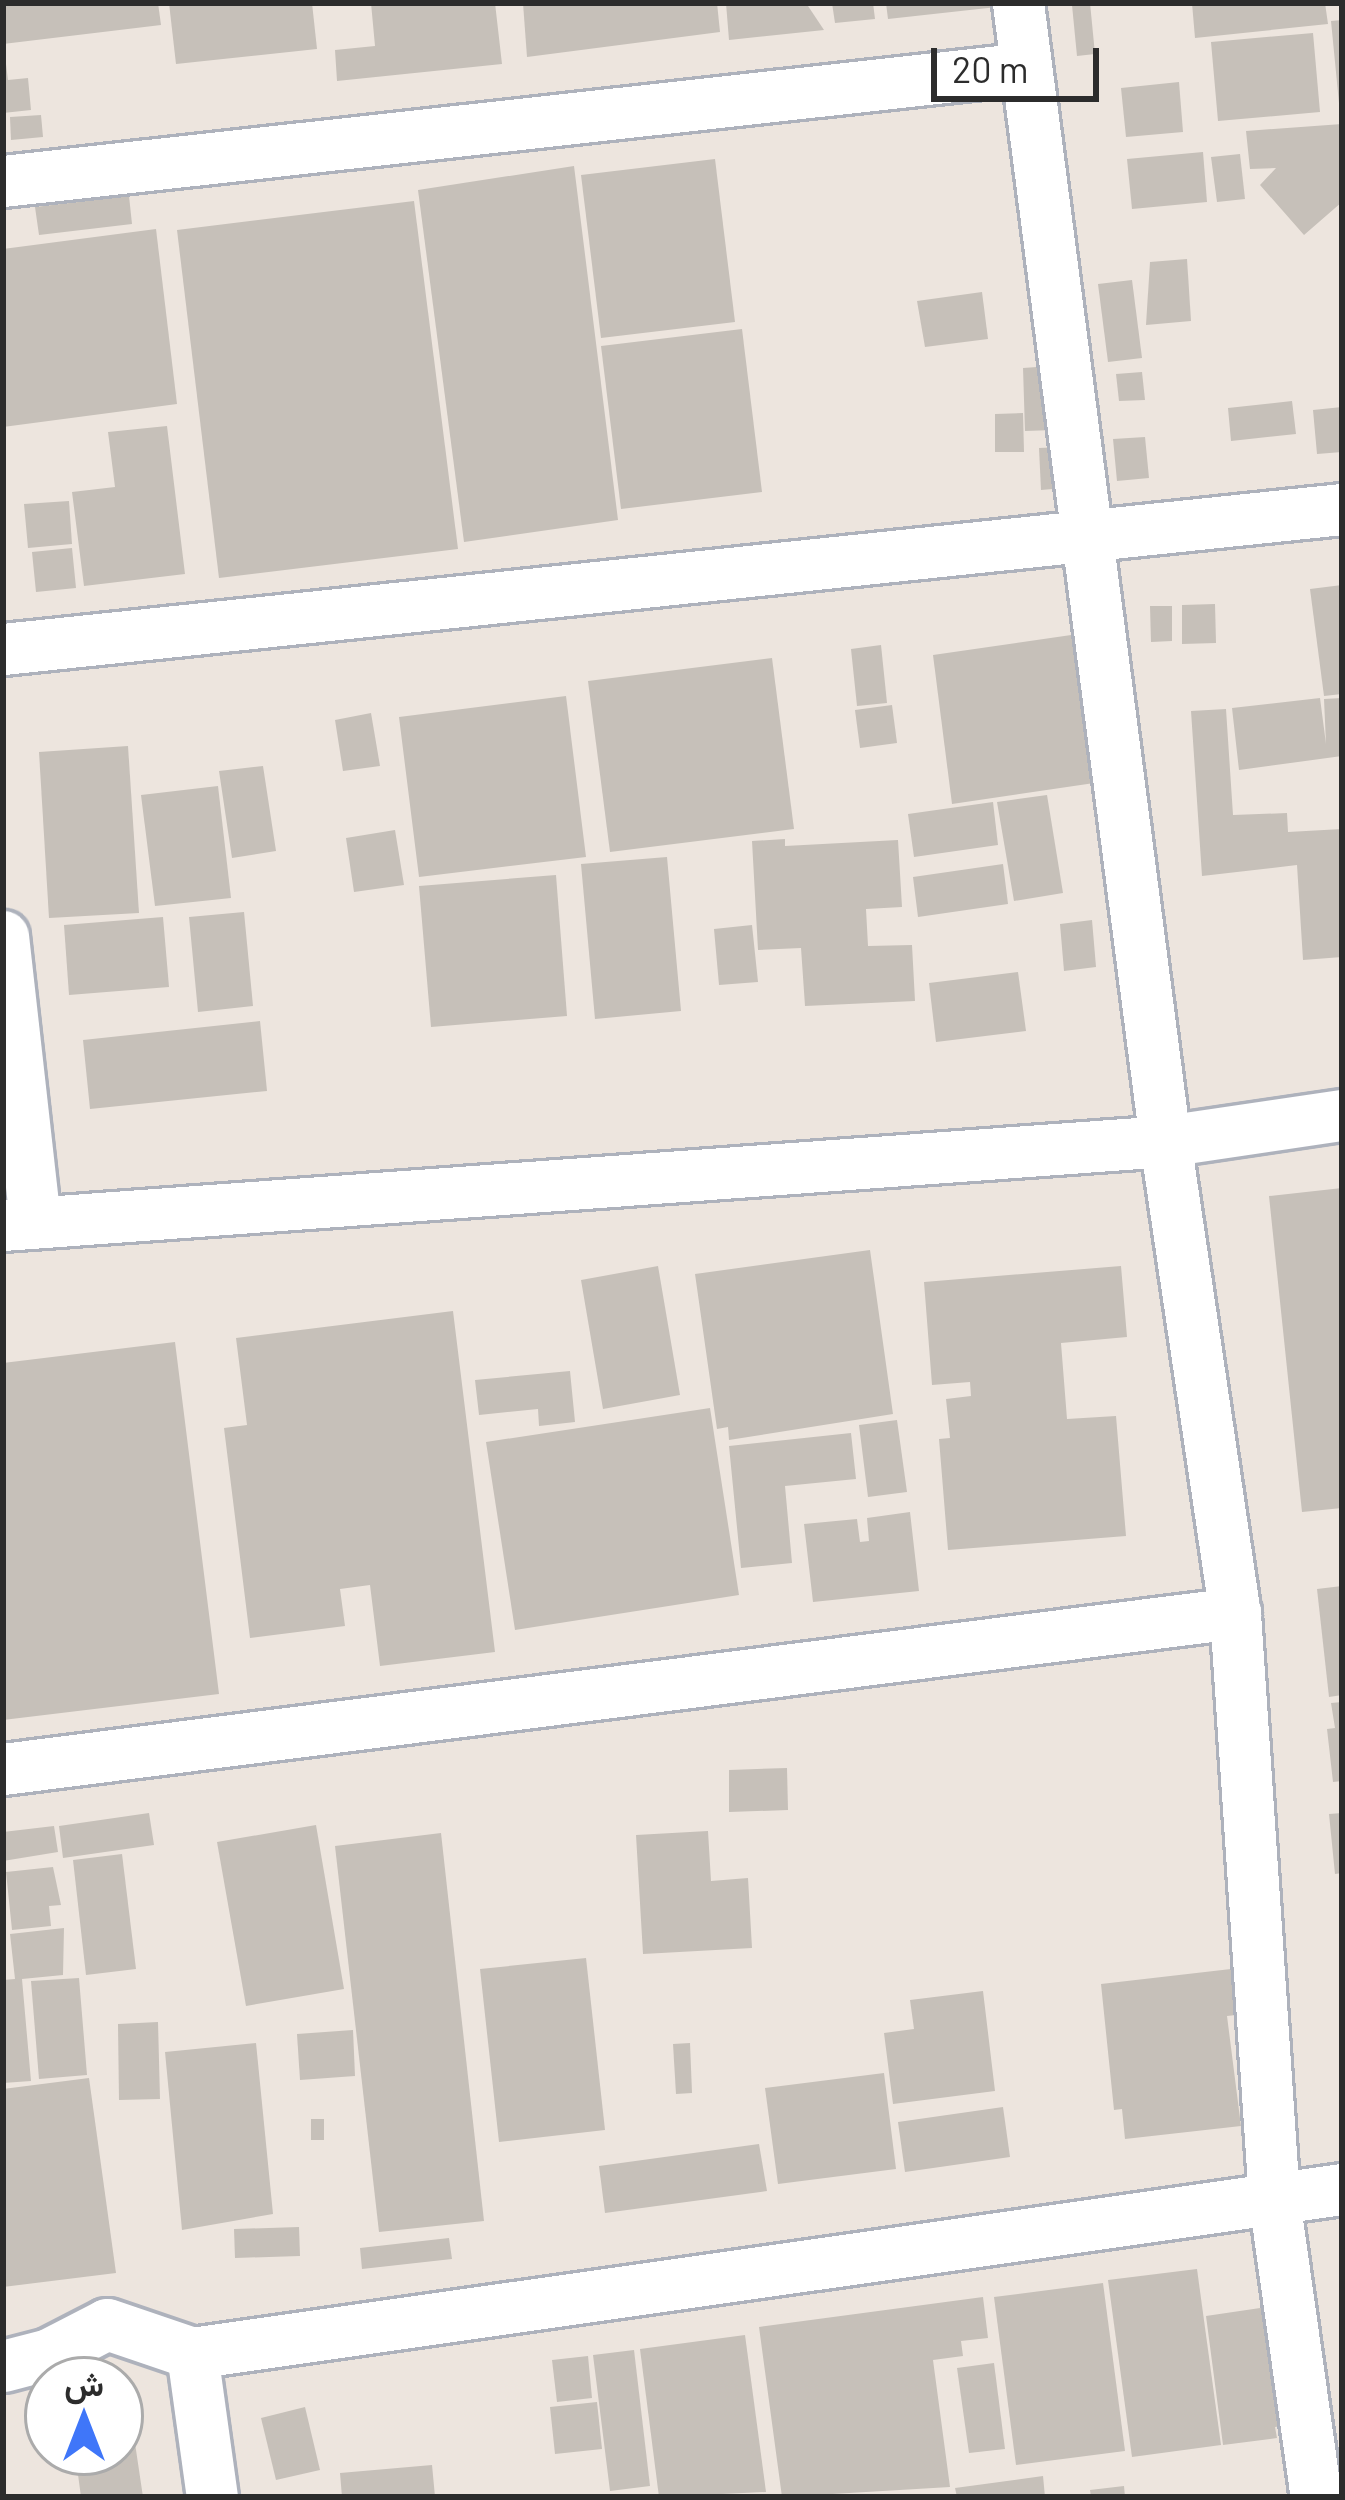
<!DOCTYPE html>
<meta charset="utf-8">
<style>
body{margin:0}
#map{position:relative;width:1345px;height:2500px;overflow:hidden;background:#ede5de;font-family:Barlow,Vazirmatn,sans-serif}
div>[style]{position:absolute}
.building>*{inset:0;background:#c6c0b9}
.roads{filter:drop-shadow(3px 0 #aeb2bc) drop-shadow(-3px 0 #aeb2bc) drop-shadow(0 3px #aeb2bc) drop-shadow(0 -3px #aeb2bc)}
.street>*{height:51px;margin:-25.5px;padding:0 25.5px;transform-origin:25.5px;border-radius:25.5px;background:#fff}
span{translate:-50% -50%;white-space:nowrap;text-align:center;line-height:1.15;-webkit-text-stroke:9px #fff;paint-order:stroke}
.frame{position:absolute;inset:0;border:6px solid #2c2c2c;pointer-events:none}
.north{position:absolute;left:24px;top:2356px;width:120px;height:120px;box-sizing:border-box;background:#fff;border:3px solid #ababab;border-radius:50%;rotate:0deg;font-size:33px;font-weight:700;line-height:48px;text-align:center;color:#2c2c2c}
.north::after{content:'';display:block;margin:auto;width:42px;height:54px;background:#3f76f9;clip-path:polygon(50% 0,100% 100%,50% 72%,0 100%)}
.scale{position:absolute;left:931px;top:48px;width:168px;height:54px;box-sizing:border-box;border:6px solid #2c2c2c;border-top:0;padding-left:15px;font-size:36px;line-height:42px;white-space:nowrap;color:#2c2c2c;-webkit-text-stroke:9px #fff;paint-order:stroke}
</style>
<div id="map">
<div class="building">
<div style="clip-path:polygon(3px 3px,158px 3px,161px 25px,3px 44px)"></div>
<div style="clip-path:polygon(169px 3px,312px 3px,317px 49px,176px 64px)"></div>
<div style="clip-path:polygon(371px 3px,495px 3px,502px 64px,337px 81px,335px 50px,375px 46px)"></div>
<div style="clip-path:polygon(523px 3px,717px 3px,720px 32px,527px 57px)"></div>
<div style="clip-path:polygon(726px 3px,806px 3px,824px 30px,729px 40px)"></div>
<div style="clip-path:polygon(832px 3px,873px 3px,875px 19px,835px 23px)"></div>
<div style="clip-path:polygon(886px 3px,1006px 3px,1006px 6px,888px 19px)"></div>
<div style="clip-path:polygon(1090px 3px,1095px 54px,1077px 56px,1072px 5px)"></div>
<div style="clip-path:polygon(1192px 3px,1325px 3px,1328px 24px,1195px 38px)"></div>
<div style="clip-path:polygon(1342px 20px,1342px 103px,1339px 103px,1331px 21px)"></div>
<div style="clip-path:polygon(1313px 33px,1320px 112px,1218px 121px,1211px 42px)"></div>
<div style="clip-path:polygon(6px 64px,8px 80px,28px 78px,31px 110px,3px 113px)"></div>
<div style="clip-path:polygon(1179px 82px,1183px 132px,1126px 137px,1121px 88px)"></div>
<div style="clip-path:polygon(41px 115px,43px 137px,11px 140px,10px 117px)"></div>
<div style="clip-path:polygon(1342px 124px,1342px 202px,1304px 235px,1260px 185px,1276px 168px,1250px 169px,1246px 131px)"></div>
<div style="clip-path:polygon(1203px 152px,1207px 202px,1132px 209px,1127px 159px)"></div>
<div style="clip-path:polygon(1240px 154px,1245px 199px,1217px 202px,1211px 157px)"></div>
<div style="clip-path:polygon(715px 159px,735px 322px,601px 338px,581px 175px)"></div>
<div style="clip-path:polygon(574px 166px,618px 520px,464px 542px,418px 190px)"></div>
<div style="clip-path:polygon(129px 196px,132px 224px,39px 235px,35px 207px)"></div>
<div style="clip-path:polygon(414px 201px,458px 549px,219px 578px,177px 230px)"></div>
<div style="clip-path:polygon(156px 229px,177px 404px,3px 427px,3px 249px)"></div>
<div style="clip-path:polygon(1187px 259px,1191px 321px,1146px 325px,1150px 262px)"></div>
<div style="clip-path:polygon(1132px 280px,1142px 358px,1108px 362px,1098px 284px)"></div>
<div style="clip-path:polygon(982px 292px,988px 339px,925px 347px,917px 301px)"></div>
<div style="clip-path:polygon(742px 329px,762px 492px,621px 509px,601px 346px)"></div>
<div style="clip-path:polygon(1051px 366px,1054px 430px,1025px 431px,1023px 368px)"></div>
<div style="clip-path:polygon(1142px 372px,1145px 400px,1119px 401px,1116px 374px)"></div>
<div style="clip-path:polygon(1292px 401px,1296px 434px,1231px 441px,1228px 408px)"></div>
<div style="clip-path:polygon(1342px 407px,1342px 452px,1317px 454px,1313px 410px)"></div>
<div style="clip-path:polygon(1023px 413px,1024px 452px,995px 452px,995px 414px)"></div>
<div style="clip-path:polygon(167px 426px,185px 574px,84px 586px,72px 492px,115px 487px,108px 432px)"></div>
<div style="clip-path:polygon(1145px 437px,1149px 478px,1117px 481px,1113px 439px)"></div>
<div style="clip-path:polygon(1063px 447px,1064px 488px,1041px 490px,1039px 448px)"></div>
<div style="clip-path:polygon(69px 501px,72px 544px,28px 548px,24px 504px)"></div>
<div style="clip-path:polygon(72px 548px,76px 588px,36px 592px,32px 552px)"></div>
<div style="clip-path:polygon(1342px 585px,1342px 694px,1324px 696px,1310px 589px)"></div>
<div style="clip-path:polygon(1215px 604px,1216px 643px,1182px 644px,1182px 605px)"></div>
<div style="clip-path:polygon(1150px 606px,1172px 606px,1172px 641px,1151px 642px)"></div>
<div style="clip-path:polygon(1085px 633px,1101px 782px,952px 804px,933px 655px)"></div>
<div style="clip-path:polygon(881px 645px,887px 703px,857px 706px,851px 649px)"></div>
<div style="clip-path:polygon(772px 658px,794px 829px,610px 852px,588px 681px)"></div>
<div style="clip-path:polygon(566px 696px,586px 857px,419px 877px,399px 717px)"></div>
<div style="clip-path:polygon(1320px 698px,1326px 744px,1324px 699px,1342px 698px,1342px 756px,1239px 770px,1232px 708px)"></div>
<div style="clip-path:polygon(892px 705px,897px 743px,860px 748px,855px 710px)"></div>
<div style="clip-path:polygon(1226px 709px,1233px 815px,1287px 813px,1288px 832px,1342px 829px,1342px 957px,1303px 960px,1297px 865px,1202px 876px,1191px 711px)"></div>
<div style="clip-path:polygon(371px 713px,380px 766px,343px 771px,335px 720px)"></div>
<div style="clip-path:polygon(128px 746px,139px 913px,49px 918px,39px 752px)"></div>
<div style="clip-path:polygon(263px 766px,276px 851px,232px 858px,219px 771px)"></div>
<div style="clip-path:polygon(218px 786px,231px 898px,155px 906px,141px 795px)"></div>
<div style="clip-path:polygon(1047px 795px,1063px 893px,1014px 901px,997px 802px)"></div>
<div style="clip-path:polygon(993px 802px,998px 845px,914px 857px,908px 814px)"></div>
<div style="clip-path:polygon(395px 830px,404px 885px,354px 892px,346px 838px)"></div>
<div style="clip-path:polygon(785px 839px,785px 846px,898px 840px,902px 907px,866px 909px,868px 946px,912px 945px,915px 1001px,805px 1006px,801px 948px,758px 950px,752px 841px)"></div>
<div style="clip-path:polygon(667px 857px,681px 1011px,595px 1019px,581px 864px)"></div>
<div style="clip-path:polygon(1003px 864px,1008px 904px,918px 917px,913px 877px)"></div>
<div style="clip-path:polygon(556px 875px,567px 1016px,431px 1027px,419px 886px)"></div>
<div style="clip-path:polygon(244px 912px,253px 1006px,198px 1012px,189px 917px)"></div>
<div style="clip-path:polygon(163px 917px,169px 987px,69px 995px,64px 925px)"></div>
<div style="clip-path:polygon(1092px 920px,1096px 967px,1064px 971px,1060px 924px)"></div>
<div style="clip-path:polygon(752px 925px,758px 982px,719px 985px,714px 929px)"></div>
<div style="clip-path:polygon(1018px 972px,1026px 1031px,936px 1042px,929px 983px)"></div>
<div style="clip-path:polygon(260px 1021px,267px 1091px,90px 1109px,83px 1040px)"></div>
<div style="clip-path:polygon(1342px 1188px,1342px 1508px,1302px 1512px,1269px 1196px)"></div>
<div style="clip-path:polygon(870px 1250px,893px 1414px,729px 1440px,728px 1427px,717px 1429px,695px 1274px)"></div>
<div style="clip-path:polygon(658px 1266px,680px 1395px,603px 1409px,581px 1280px)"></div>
<div style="clip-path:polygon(1121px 1266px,1127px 1337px,1061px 1343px,1067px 1419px,1116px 1416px,1126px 1536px,948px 1550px,939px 1439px,950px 1438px,946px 1399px,971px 1396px,970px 1382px,932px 1385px,924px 1282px)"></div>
<div style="clip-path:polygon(453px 1311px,495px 1652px,380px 1666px,370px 1585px,340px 1589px,345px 1626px,250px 1638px,224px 1428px,247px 1425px,236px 1338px)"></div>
<div style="clip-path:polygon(175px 1342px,219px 1694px,3px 1720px,3px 1363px)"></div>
<div style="clip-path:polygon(570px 1371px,575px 1422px,539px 1426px,538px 1409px,479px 1415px,475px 1380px)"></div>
<div style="clip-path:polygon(710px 1408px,739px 1595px,515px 1630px,486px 1442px)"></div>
<div style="clip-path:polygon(897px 1420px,907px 1492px,868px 1497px,859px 1425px)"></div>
<div style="clip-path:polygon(851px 1433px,856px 1479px,785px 1486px,792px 1563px,741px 1568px,729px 1446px)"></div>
<div style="clip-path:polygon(910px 1512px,919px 1591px,813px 1602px,804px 1524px,857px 1519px,860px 1542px,869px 1541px,867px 1518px)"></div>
<div style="clip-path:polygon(1342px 1586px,1342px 1695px,1329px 1697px,1317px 1589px)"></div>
<div style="clip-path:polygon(1342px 1702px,1342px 1781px,1333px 1782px,1327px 1729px,1335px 1728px,1331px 1703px)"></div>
<div style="clip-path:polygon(787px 1768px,788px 1810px,729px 1812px,729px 1770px)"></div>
<div style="clip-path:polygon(149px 1813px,154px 1845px,63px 1858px,59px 1826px)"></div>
<div style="clip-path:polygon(1342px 1813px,1342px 1873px,1335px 1874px,1329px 1814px)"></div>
<div style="clip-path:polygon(316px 1825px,344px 1989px,246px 2006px,217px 1842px)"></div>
<div style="clip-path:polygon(54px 1826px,58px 1852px,3px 1861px,3px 1832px)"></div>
<div style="clip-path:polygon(708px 1831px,711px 1881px,748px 1878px,752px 1948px,643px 1954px,636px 1835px)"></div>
<div style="clip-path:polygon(441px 1833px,484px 2221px,379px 2232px,335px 1846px)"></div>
<div style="clip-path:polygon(122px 1854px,136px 1969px,86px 1975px,73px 1860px)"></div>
<div style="clip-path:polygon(53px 1867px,61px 1905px,49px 1906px,51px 1926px,12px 1930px,6px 1872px)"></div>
<div style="clip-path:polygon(64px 1928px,63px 1975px,22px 1979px,31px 2081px,3px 2083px,3px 1980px,15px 1979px,10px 1934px)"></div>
<div style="clip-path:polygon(586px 1958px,605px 2130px,499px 2142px,480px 1969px)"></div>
<div style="clip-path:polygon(1231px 1969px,1236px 2015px,1227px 2016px,1241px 2126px,1125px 2139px,1122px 2109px,1114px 2110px,1101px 1984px)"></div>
<div style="clip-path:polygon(79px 1978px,87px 2075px,39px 2079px,31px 1981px)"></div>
<div style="clip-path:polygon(983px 1991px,995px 2091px,893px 2104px,884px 2033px,914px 2029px,910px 2000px)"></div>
<div style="clip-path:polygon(158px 2022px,160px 2099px,119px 2100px,118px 2024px)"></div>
<div style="clip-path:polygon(353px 2030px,355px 2076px,300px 2080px,297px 2034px)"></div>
<div style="clip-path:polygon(256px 2043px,273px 2214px,182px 2230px,165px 2052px)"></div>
<div style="clip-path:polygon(690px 2043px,692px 2093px,676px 2094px,673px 2044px)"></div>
<div style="clip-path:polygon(884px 2073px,896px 2169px,778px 2184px,765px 2088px)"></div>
<div style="clip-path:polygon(89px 2078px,116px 2273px,3px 2287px,3px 2089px)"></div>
<div style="clip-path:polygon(1003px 2107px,1010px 2157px,905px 2172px,898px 2122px)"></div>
<div style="clip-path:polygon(311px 2119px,324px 2119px,324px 2140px,311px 2140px)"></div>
<div style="clip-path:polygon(759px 2144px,767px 2191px,605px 2213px,599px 2166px)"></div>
<div style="clip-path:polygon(299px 2227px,300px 2256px,235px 2258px,234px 2229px)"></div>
<div style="clip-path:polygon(449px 2238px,452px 2259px,362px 2269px,360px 2248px)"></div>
<div style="clip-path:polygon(1197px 2269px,1221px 2445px,1132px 2457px,1108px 2280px)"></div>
<div style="clip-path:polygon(1103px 2283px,1125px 2451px,1016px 2465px,994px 2297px)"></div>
<div style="clip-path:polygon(983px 2297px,988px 2338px,961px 2341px,963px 2356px,933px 2360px,950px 2487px,782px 2497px,759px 2327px)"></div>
<div style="clip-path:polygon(1274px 2306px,1290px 2425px,1275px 2427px,1277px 2438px,1223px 2445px,1206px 2316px)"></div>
<div style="clip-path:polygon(745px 2335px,766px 2492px,659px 2497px,640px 2349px)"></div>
<div style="clip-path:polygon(634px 2350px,650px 2486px,610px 2491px,593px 2355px)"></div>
<div style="clip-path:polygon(588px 2356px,592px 2398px,557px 2402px,552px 2360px)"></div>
<div style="clip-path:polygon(994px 2363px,1005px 2449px,969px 2453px,957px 2368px)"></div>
<div style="clip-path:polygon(597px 2402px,602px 2449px,555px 2454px,550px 2407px)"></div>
<div style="clip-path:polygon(305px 2407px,320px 2470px,276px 2480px,261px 2418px)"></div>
<div style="clip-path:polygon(132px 2423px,143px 2497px,81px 2497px,75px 2452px,120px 2452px,120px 2425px)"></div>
<div style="clip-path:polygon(432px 2465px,435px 2497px,342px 2497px,340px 2473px)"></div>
<div style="clip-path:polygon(1043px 2476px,1045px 2497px,957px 2497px,955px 2488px)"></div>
<div style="clip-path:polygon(1124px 2486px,1125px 2497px,1091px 2497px,1090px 2490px)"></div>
</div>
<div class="roads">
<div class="street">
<div style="left:1018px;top:3px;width:1147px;rotate:82.64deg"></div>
<div style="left:1165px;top:1141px;width:477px;rotate:81.6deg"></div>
<div style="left:1235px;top:1613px;width:587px;rotate:86.19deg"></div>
<div style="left:1274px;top:2199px;width:301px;rotate:82deg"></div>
<div style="left:3px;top:181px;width:1029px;rotate:-6.3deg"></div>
<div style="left:3px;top:649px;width:1346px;rotate:-5.97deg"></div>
<div style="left:3px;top:936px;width:288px;rotate:83.6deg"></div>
<div style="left:3px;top:1225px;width:1165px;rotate:-4.13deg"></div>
<div style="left:1165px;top:1141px;width:179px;rotate:-8.4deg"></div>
<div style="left:3px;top:1769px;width:1242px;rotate:-7.22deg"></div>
<div style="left:192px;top:2353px;width:145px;rotate:82.1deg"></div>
<div style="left:3px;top:2366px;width:48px;rotate:-14.6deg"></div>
<div style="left:49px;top:2354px;width:65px;rotate:-27.3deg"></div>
<div style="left:107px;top:2324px;width:90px;rotate:18.8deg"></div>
<div style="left:192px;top:2353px;width:1162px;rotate:-8.12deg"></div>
</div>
</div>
<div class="frame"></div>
<div class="north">ش</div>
<div class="scale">20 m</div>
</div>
